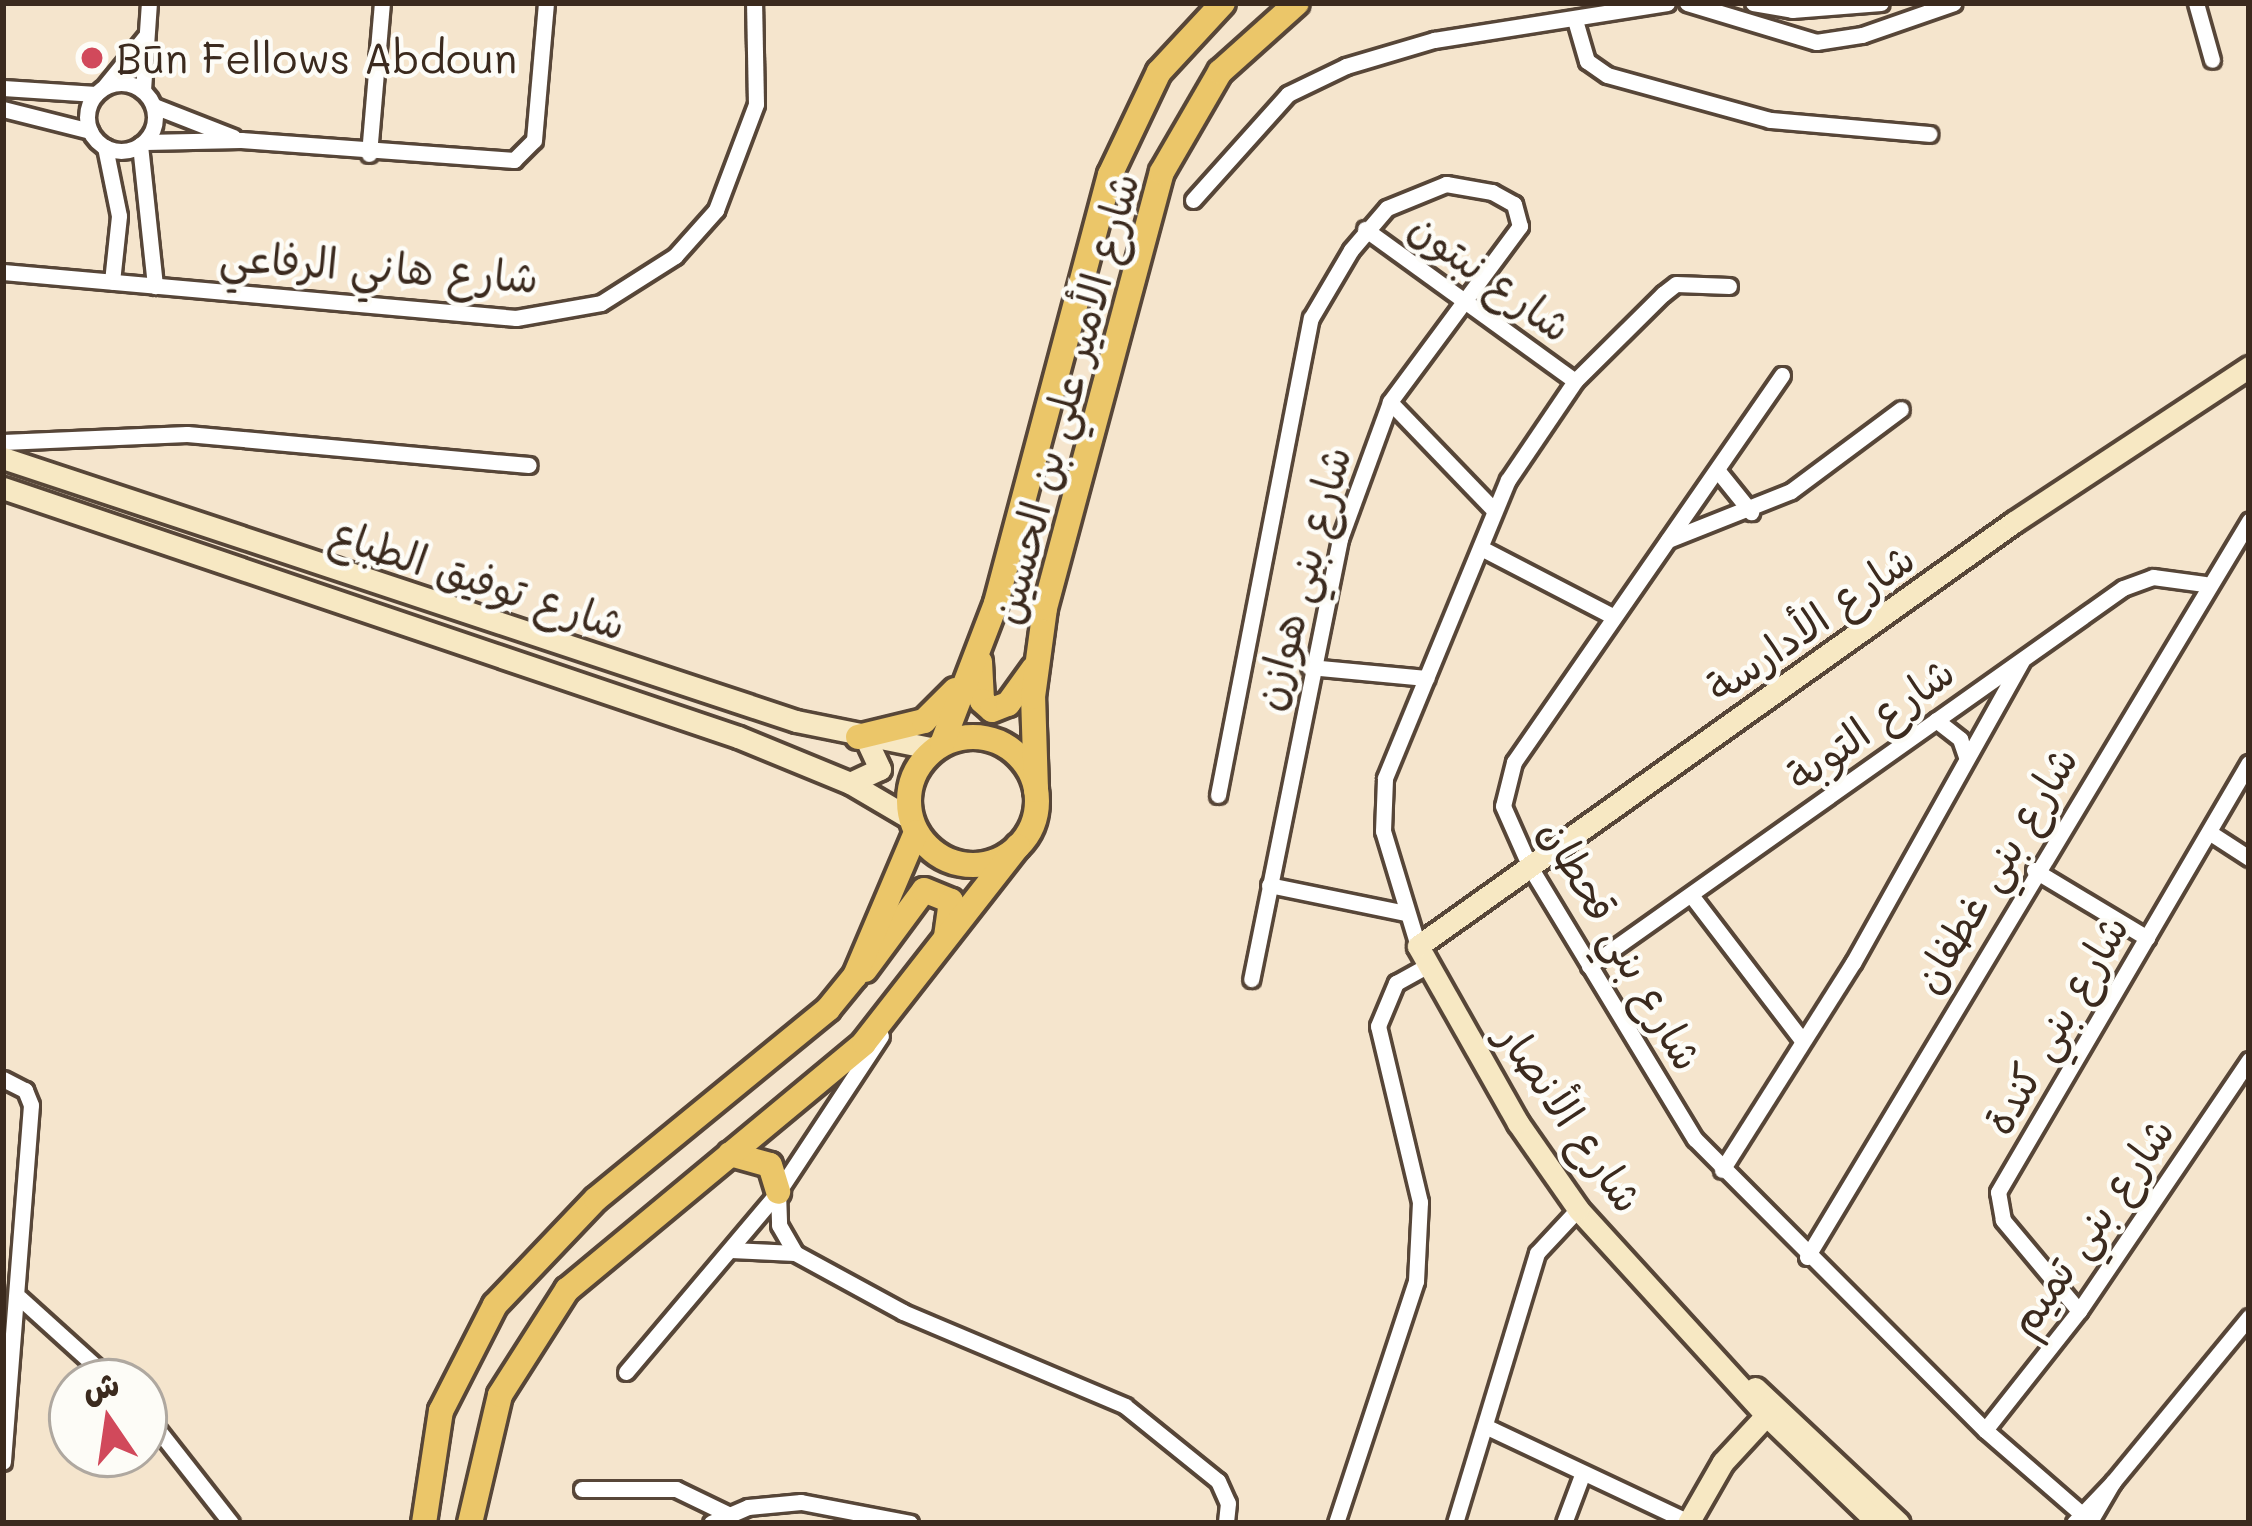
<!DOCTYPE html>
<meta charset="utf-8">
<style>
body{margin:0}
#map{position:relative;width:2252px;height:1526px;overflow:hidden;background:#f5e5cd;font-family:Mali,"Playpen Sans Arabic",sans-serif}
div>[style]{position:absolute}
.roads{filter:drop-shadow(3px 0 #574638) drop-shadow(-3px 0 #574638) drop-shadow(0 3px #574638) drop-shadow(0 -3px #574638)}
.street>*{height:15px;margin:-7.5px;padding:0 7.5px;transform-origin:7.5px;border-radius:7.5px;background:#fff}
.street>.ring{margin:-7.5px;padding:0;box-sizing:content-box;background:none;border:15px solid #fff;border-radius:50%}
.secondary>*{height:21px;margin:-10.5px;padding:0 10.5px;transform-origin:10.5px;border-radius:10.5px;background:#f7e8c3}
.primary>*{height:24px;margin:-12px;padding:0 12px;transform-origin:12px;border-radius:12px;background:#ebc669}
.primary>.ring{margin:-12px;padding:0;box-sizing:content-box;background:none;border:24px solid #ebc669;border-radius:50%}
.dots>*{width:33px;height:33px;translate:-50% -50%;box-sizing:border-box;border:6px solid #fdfcf7;border-radius:50%}
span{translate:-50% -50%;white-space:nowrap;text-align:center;line-height:1.15;-webkit-text-stroke:9px #fdfcf7;paint-order:stroke}
.poi-label{font-size:42px;color:#3b2a1e}
.left{translate:0 -50%;text-align:left}
.street-label{font-size:42px;color:#3b2a1e}
.frame{position:absolute;inset:0;border:6px solid #3b2a1e;pointer-events:none}
.north{position:absolute;left:48px;top:1358px;width:120px;height:120px;box-sizing:border-box;background:#fdfcf7;border:3px solid #afa8a0;border-radius:50%;rotate:347deg;font-size:33px;font-weight:700;line-height:48px;text-align:center;color:#3b2a1e}
.north::after{content:'';display:block;margin:auto;width:42px;height:54px;background:#d1495b;clip-path:polygon(50% 0,100% 100%,50% 72%,0 100%)}
</style>
<div id="map">
<div class="roads">
<div class="street">
<i style="left:1687px;top:3px;width:135px;rotate:16.8deg"></i>
<i style="left:1816px;top:42px;width:47px;rotate:-8.7deg"></i>
<i style="left:1862px;top:35px;width:97px;rotate:-19.2deg"></i>
<i style="left:1753px;top:3px;width:40px;rotate:10deg"></i>
<i style="left:1792px;top:10px;width:89px;rotate:-4.5deg"></i>
<i style="left:2196px;top:3px;width:59px;rotate:74.3deg"></i>
<i style="left:1575px;top:20px;width:43px;rotate:73.7deg"></i>
<i style="left:1587px;top:61px;width:24px;rotate:35deg"></i>
<i style="left:1607px;top:75px;width:169px;rotate:15.4deg"></i>
<i style="left:1770px;top:120px;width:160px;rotate:5deg"></i>
<i class="ring" style="left:87px;top:83px;width:53px;height:53px"></i>
<i style="left:105px;top:86px;width:63px;rotate:-50.8deg"></i>
<i style="left:3px;top:88px;width:93px;rotate:3.7deg"></i>
<i style="left:143px;top:90px;width:87px;rotate:-86.1deg"></i>
<i style="left:154px;top:106px;width:85px;rotate:21.4deg"></i>
<i style="left:3px;top:109px;width:90px;rotate:14.2deg"></i>
<i style="left:145px;top:142px;width:96px;rotate:-1.2deg"></i>
<i style="left:241px;top:140px;width:274px;rotate:4.2deg"></i>
<i style="left:514px;top:160px;width:28px;rotate:-45deg"></i>
<i style="left:534px;top:140px;width:138px;rotate:-85deg"></i>
<i style="left:140px;top:145px;width:142px;rotate:83.9deg"></i>
<i style="left:105px;top:147px;width:70px;rotate:78.5deg"></i>
<i style="left:119px;top:216px;width:66px;rotate:96.1deg"></i>
<i style="left:369px;top:154px;width:152px;rotate:-85.1deg"></i>
<i style="left:1193px;top:200px;width:142px;rotate:-48.1deg"></i>
<i style="left:1288px;top:94px;width:64px;rotate:-25.8deg"></i>
<i style="left:1346px;top:66px;width:92px;rotate:-16.5deg"></i>
<i style="left:1434px;top:40px;width:236px;rotate:-9deg"></i>
<i style="left:1365px;top:229px;width:259px;rotate:35.9deg"></i>
<i style="left:3px;top:272px;width:515px;rotate:5.12deg"></i>
<i style="left:516px;top:318px;width:86px;rotate:-10deg"></i>
<i style="left:601px;top:303px;width:88px;rotate:-32.4deg"></i>
<i style="left:675px;top:256px;width:62px;rotate:-48.3deg"></i>
<i style="left:716px;top:210px;width:113px;rotate:-69.3deg"></i>
<i style="left:756px;top:104px;width:101px;rotate:-91.1deg"></i>
<i style="left:1782px;top:375px;width:471px;rotate:124.7deg"></i>
<i style="left:1514px;top:762px;width:45px;rotate:104deg"></i>
<i style="left:1503px;top:806px;width:67px;rotate:66.1deg"></i>
<i style="left:1530px;top:867px;width:318px;rotate:58.8deg"></i>
<i style="left:1695px;top:1139px;width:411px;rotate:45.1deg"></i>
<i style="left:1985px;top:1430px;width:142px;rotate:41deg"></i>
<i style="left:1390px;top:402px;width:150px;rotate:46.1deg"></i>
<i style="left:3px;top:442px;width:184px;rotate:-2.5deg"></i>
<i style="left:187px;top:434px;width:343px;rotate:5.2deg"></i>
<i style="left:1718px;top:471px;width:53px;rotate:51.2deg"></i>
<i style="left:1668px;top:540px;width:132px;rotate:-21.7deg"></i>
<i style="left:1791px;top:491px;width:137px;rotate:-36.7deg"></i>
<i style="left:1483px;top:549px;width:145px;rotate:27.4deg"></i>
<i style="left:1309px;top:667px;width:118px;rotate:5.4deg"></i>
<i style="left:1936px;top:720px;width:31px;rotate:38deg"></i>
<i style="left:1960px;top:739px;width:18px;rotate:71deg"></i>
<i style="left:1218px;top:795px;width:486px;rotate:-79deg"></i>
<i style="left:1311px;top:318px;width:79px;rotate:-59.5deg"></i>
<i style="left:1351px;top:250px;width:55px;rotate:-49.4deg"></i>
<i style="left:1387px;top:208px;width:64px;rotate:-22.1deg"></i>
<i style="left:1446px;top:184px;width:47px;rotate:9.9deg"></i>
<i style="left:1492px;top:192px;width:25px;rotate:29deg"></i>
<i style="left:1514px;top:204px;width:23px;rotate:75deg"></i>
<i style="left:1520px;top:226px;width:219px;rotate:126.5deg"></i>
<i style="left:1390px;top:402px;width:146px;rotate:110.1deg"></i>
<i style="left:1340px;top:539px;width:449px;rotate:101.4deg"></i>
<i style="left:2209px;top:832px;width:48px;rotate:33deg"></i>
<i style="left:2034px;top:870px;width:132px;rotate:31deg"></i>
<i style="left:1269px;top:885px;width:140px;rotate:11.6deg"></i>
<i style="left:1691px;top:895px;width:183px;rotate:52.6deg"></i>
<i style="left:1418px;top:946px;width:120px;rotate:-106.9deg"></i>
<i style="left:1383px;top:831px;width:53px;rotate:-87.8deg"></i>
<i style="left:1385px;top:778px;width:322px;rotate:-67.6deg"></i>
<i style="left:1508px;top:480px;width:120px;rotate:-55.9deg"></i>
<i style="left:1575px;top:381px;width:124px;rotate:-44.7deg"></i>
<i style="left:1663px;top:294px;width:16px;rotate:-38deg"></i>
<i style="left:1676px;top:284px;width:53px;rotate:2.2deg"></i>
<i style="left:1589px;top:966px;width:654px;rotate:-35.29deg"></i>
<i style="left:2123px;top:588px;width:32px;rotate:-20deg"></i>
<i style="left:2153px;top:577px;width:52px;rotate:7.7deg"></i>
<i style="left:3px;top:1079px;width:25px;rotate:27deg"></i>
<i style="left:25px;top:1090px;width:16px;rotate:68deg"></i>
<i style="left:31px;top:1105px;width:358px;rotate:94.5deg"></i>
<i style="left:1722px;top:1170px;width:245px;rotate:-57.7deg"></i>
<i style="left:1853px;top:963px;width:346px;rotate:-60.8deg"></i>
<i style="left:778px;top:1192px;width:33px;rotate:88deg"></i>
<i style="left:779px;top:1225px;width:32px;rotate:60deg"></i>
<i style="left:795px;top:1253px;width:123px;rotate:28.6deg"></i>
<i style="left:903px;top:1312px;width:241px;rotate:22.9deg"></i>
<i style="left:1125px;top:1406px;width:119px;rotate:38.9deg"></i>
<i style="left:1218px;top:1481px;width:24px;rotate:66deg"></i>
<i style="left:1228px;top:1503px;width:20px;rotate:96deg"></i>
<i style="left:731px;top:1250px;width:64px;rotate:2.7deg"></i>
<i style="left:1807px;top:1257px;width:859px;rotate:-59.01deg"></i>
<i style="left:20px;top:1298px;width:125px;rotate:42.1deg"></i>
<i style="left:2079px;top:1311px;width:119px;rotate:-129.9deg"></i>
<i style="left:2003px;top:1220px;width:28px;rotate:-100deg"></i>
<i style="left:1998px;top:1192px;width:497px;rotate:-59.7deg"></i>
<i style="left:626px;top:1372px;width:236px;rotate:-49.8deg"></i>
<i style="left:778px;top:1192px;width:187px;rotate:-56.6deg"></i>
<i style="left:144px;top:1412px;width:141px;rotate:51.9deg"></i>
<i style="left:1487px;top:1427px;width:223px;rotate:25.2deg"></i>
<i style="left:1985px;top:1430px;width:152px;rotate:-51.7deg"></i>
<i style="left:2079px;top:1311px;width:303px;rotate:-55.9deg"></i>
<i style="left:582px;top:1489px;width:94px"></i>
<i style="left:676px;top:1489px;width:58px;rotate:25.7deg"></i>
<i style="left:711px;top:1523px;width:40px;rotate:-23.4deg"></i>
<i style="left:748px;top:1507px;width:53px;rotate:-5.4deg"></i>
<i style="left:801px;top:1502px;width:111px;rotate:10.9deg"></i>
<i style="left:1336px;top:1523px;width:255px;rotate:-71.7deg"></i>
<i style="left:1416px;top:1281px;width:79px;rotate:-87.1deg"></i>
<i style="left:1420px;top:1202px;width:181px;rotate:-103.4deg"></i>
<i style="left:1378px;top:1026px;width:47px;rotate:-67.3deg"></i>
<i style="left:1396px;top:983px;width:35px;rotate:-29deg"></i>
<i style="left:1455px;top:1523px;width:282px;rotate:-73.1deg"></i>
<i style="left:1537px;top:1253px;width:60px;rotate:-47deg"></i>
<i style="left:1564px;top:1523px;width:51px;rotate:-69.4deg"></i>
<i style="left:2074px;top:1523px;width:57px;rotate:-46.4deg"></i>
<i style="left:2089px;top:1523px;width:48px;rotate:-59.7deg"></i>
<i style="left:2113px;top:1482px;width:214px;rotate:-50.5deg"></i>
</div>
<div class="secondary">
<i style="left:3px;top:458px;width:835px;rotate:18.35deg"></i>
<i style="left:796px;top:721px;width:142px;rotate:11.4deg"></i>
<i style="left:3px;top:488px;width:776px;rotate:18.72deg"></i>
<i style="left:738px;top:737px;width:121px;rotate:22.3deg"></i>
<i style="left:850px;top:783px;width:71px;rotate:30.5deg"></i>
<i style="left:850px;top:783px;width:33px;rotate:-25deg"></i>
<i style="left:880px;top:769px;width:33px;rotate:-115deg"></i>
<i style="left:1755px;top:1388px;width:197px;rotate:43.2deg"></i>
<i style="left:1688px;top:1523px;width:70px;rotate:-60.2deg"></i>
<i style="left:1723px;top:1462px;width:74px;rotate:-47.2deg"></i>
<i style="left:1878px;top:1523px;width:156px;rotate:-136deg"></i>
<i style="left:1766px;top:1415px;width:279px;rotate:-132.4deg"></i>
<i style="left:1578px;top:1209px;width:105px;rotate:-124.9deg"></i>
<i style="left:1518px;top:1123px;width:203px;rotate:-119.5deg"></i>
<i style="left:1418px;top:946px;width:731px;rotate:-35.43deg"></i>
<i style="left:2014px;top:522px;width:282px;rotate:-33.4deg"></i>
</div>
<div class="primary">
<i style="left:980px;top:662px;width:39px;rotate:87deg"></i>
<i style="left:982px;top:701px;width:13px;rotate:42deg"></i>
<i style="left:992px;top:710px;width:17px;rotate:-21deg"></i>
<i style="left:1008px;top:704px;width:44px;rotate:-54.2deg"></i>
<i class="ring" style="left:909px;top:737px;width:104px;height:104px"></i>
<i style="left:858px;top:737px;width:68px;rotate:-13.6deg"></i>
<i style="left:924px;top:721px;width:44px;rotate:-45deg"></i>
<i style="left:942px;top:744px;width:151px;rotate:-69deg"></i>
<i style="left:996px;top:603px;width:443px;rotate:-75.1deg"></i>
<i style="left:1110px;top:175px;width:114px;rotate:-64.6deg"></i>
<i style="left:1159px;top:72px;width:94px;rotate:-47.2deg"></i>
<i style="left:1036px;top:790px;width:93px;rotate:-91.8deg"></i>
<i style="left:1033px;top:697px;width:90px;rotate:-82.3deg"></i>
<i style="left:1045px;top:608px;width:451px;rotate:-75deg"></i>
<i style="left:1162px;top:172px;width:116px;rotate:-59.9deg"></i>
<i style="left:1220px;top:72px;width:103px;rotate:-41.9deg"></i>
<i style="left:865px;top:970px;width:99px;rotate:-53.6deg"></i>
<i style="left:924px;top:890px;width:29px;rotate:22deg"></i>
<i style="left:951px;top:901px;width:36px;rotate:98deg"></i>
<i style="left:730px;top:1154px;width:41px;rotate:15.4deg"></i>
<i style="left:770px;top:1165px;width:28px;rotate:73deg"></i>
<i style="left:424px;top:1523px;width:113px;rotate:-81.4deg"></i>
<i style="left:441px;top:1411px;width:119px;rotate:-63deg"></i>
<i style="left:495px;top:1305px;width:146px;rotate:-46.4deg"></i>
<i style="left:596px;top:1199px;width:300px;rotate:-39.3deg"></i>
<i style="left:828px;top:1009px;width:43px;rotate:-50.7deg"></i>
<i style="left:855px;top:976px;width:156px;rotate:-67deg"></i>
<i style="left:470px;top:1523px;width:131px;rotate:-76.8deg"></i>
<i style="left:500px;top:1395px;width:125px;rotate:-57.5deg"></i>
<i style="left:567px;top:1290px;width:386px;rotate:-39.7deg"></i>
<i style="left:864px;top:1043px;width:250px;rotate:-52deg"></i>
</div>
</div>
<div class="dots">
<i style="left:92px;top:58px;background:#d1495b"></i>
</div>
<div class="poi-label">
<span class="left" style="left:116px;top:58px">Būn Fellows Abdoun</span>
</div>
<div class="street-label">
<span style="left:379px;top:266px;rotate:4deg">شارع هاني الرفاعي</span>
<span style="left:1491px;top:276px;rotate:36deg">شارع نبتون</span>
<span style="left:1064px;top:398px;rotate:-75deg">شارع الأمير علي بن الحسين</span>
<span style="left:478px;top:578px;rotate:18deg">شارع توفيق الطباع</span>
<span style="left:1301px;top:578px;rotate:-75deg">شارع بني هوازن</span>
<span style="left:1810px;top:622px;rotate:-35deg">شارع الأدارسة</span>
<span style="left:1870px;top:723px;rotate:-36deg">شارع التوبة</span>
<span style="left:1994px;top:869px;rotate:-59deg">شارع بني غطفان</span>
<span style="left:1622px;top:944px;rotate:60deg">شارع بني قحطان</span>
<span style="left:2055px;top:1024px;rotate:-60deg">شارع بني كندة</span>
<span style="left:1571px;top:1117px;rotate:55deg">شارع الأنصار</span>
<span style="left:2090px;top:1226px;rotate:-55deg">شارع بني تميم</span>
</div>
<div class="frame"></div>
<div class="north">ش</div>
</div>
